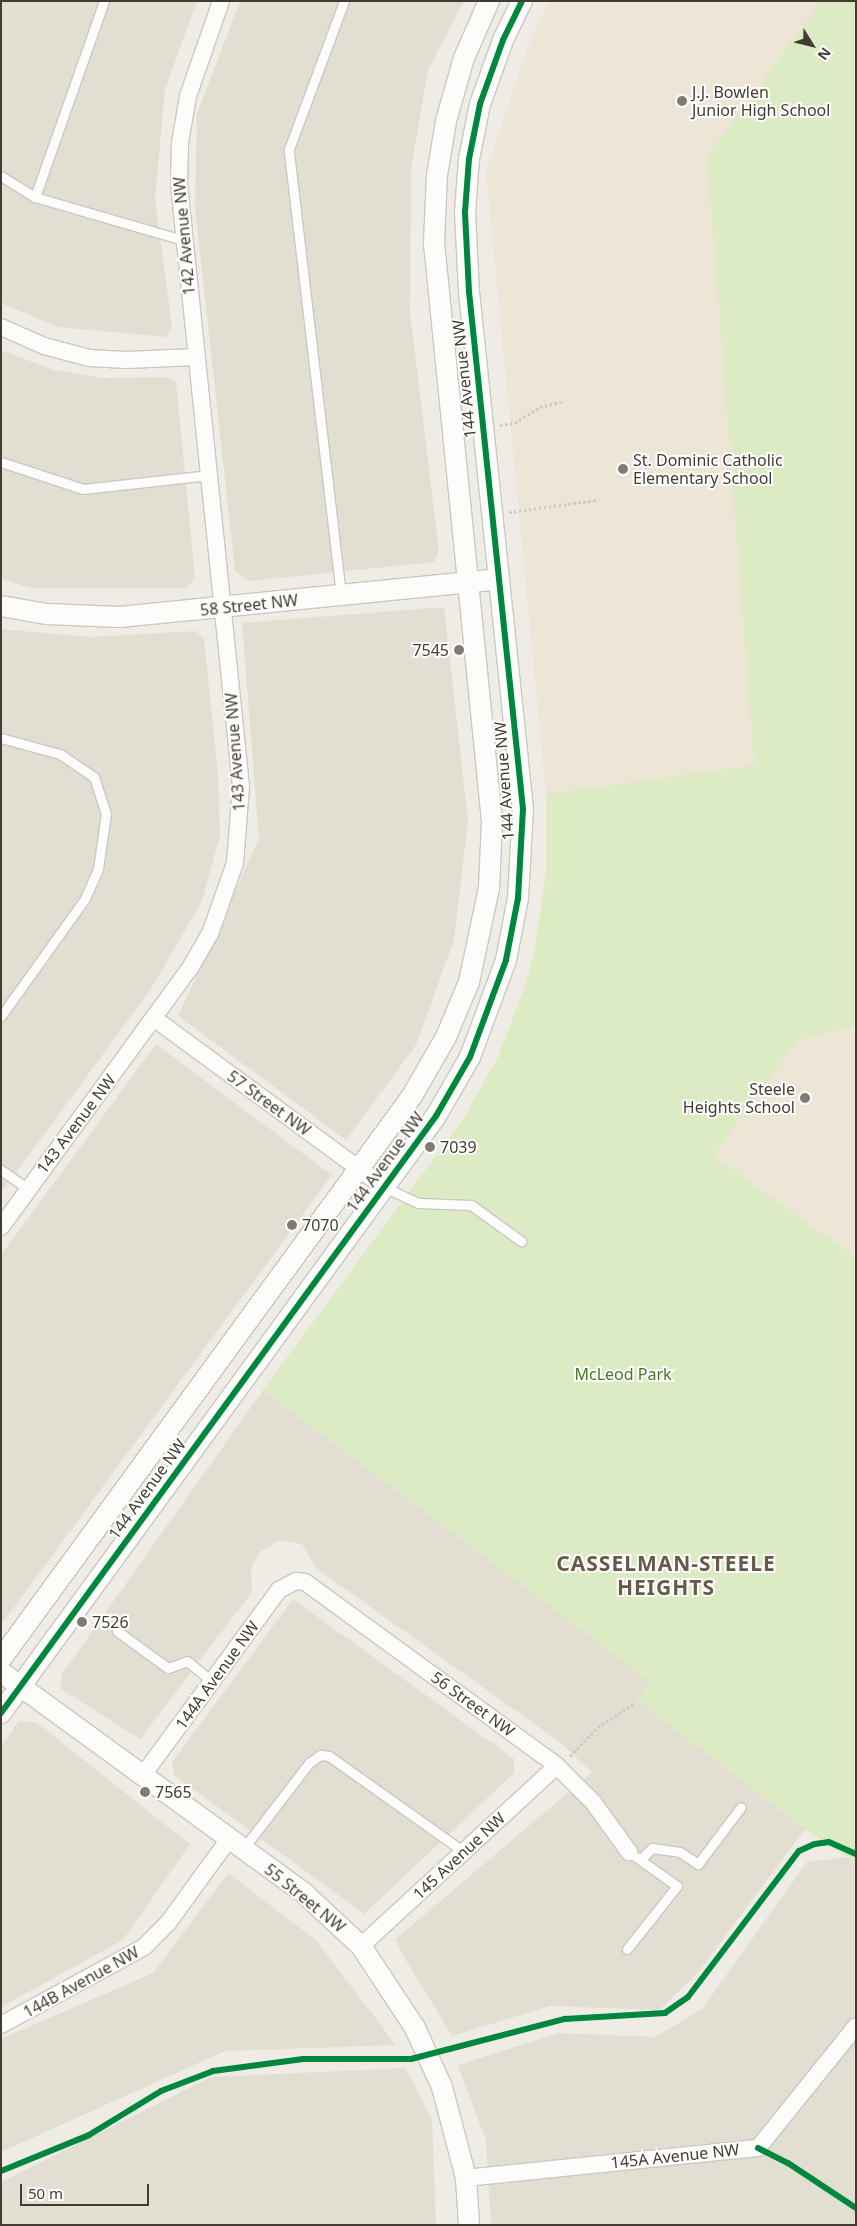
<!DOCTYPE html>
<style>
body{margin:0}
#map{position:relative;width:857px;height:2226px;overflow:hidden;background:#eeece5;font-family:"Noto Sans",sans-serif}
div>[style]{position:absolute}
.residential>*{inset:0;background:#e3ded2}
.education>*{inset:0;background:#ede6d6}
.green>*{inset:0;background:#dcebc3}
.path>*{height:3px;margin-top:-1.5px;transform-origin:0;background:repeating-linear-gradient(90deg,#cdcac5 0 2.5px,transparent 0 5px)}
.roads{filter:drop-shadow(1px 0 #cbc8c1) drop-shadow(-1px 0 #cbc8c1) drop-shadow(0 1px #cbc8c1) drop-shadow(0 -1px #cbc8c1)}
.service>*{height:9px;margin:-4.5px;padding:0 4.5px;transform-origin:4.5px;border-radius:4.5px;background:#fcfcfb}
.minor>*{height:16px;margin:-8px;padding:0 8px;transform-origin:8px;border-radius:8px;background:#fcfcfb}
.tertiary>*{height:20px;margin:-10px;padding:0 10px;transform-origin:10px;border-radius:10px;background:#fcfcfb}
.cycleway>*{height:6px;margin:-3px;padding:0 3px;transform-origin:3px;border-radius:3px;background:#00873e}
.dots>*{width:14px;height:14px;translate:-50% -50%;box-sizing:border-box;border:2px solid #fff;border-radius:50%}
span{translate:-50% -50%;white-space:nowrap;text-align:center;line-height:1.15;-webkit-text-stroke:4px #fff;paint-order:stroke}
.poi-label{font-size:16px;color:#443c32}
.left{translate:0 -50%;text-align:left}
.right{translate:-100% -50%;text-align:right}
.street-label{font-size:16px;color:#443c32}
.park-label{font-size:16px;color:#447822}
.district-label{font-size:21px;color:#675a48;font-weight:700;letter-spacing:1px}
.frame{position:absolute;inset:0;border:2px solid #443c32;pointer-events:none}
.north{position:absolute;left:787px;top:20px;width:50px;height:50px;-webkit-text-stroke:4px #fff;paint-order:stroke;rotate:126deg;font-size:14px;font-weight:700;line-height:20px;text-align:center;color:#443c32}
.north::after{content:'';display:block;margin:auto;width:18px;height:22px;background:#443c32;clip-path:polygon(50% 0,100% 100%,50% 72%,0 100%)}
.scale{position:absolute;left:20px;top:2184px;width:129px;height:22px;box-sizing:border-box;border:2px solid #443c32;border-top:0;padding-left:6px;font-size:15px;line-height:18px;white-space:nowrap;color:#443c32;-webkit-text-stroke:4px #fff;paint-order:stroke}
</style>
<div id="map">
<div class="residential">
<i style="clip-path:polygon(1px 1px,197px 1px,165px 89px,155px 199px,172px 327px,166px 337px,58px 327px,1px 303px)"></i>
<i style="clip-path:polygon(240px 1px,464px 1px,428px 70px,411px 168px,410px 312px,439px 552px,434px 562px,248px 581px,235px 571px,195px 207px,197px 114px)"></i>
<i style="clip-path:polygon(1px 350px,54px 370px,103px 378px,166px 377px,176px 382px,195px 577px,187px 588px,31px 588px,1px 579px)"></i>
<i style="clip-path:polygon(444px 607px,468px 821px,454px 940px,416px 1045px,346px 1140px,178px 1016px,259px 839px,242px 623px)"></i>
<i style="clip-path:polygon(1px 629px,89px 637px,196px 631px,204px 639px,218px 774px,220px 836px,202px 901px,151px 989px,1px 1193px)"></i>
<i style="clip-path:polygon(156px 1044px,332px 1175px,1px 1625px,1px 1255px)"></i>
<i style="clip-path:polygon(263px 1390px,650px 1681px,637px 1700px,805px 1829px,697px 1974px,659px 2010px,550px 2006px,452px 2036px,401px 1952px,396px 1939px,592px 1772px,558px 1741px,316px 1568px,302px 1544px,280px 1540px,260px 1552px,251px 1568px,252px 1592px,140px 1739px,61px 1689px,62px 1674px)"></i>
<i style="clip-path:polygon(293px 1599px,514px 1759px,514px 1773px,364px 1914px,174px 1775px,172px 1762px)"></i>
<i style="clip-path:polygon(19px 1721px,37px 1723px,190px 1844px,123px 1940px,1px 2007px,1px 1746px)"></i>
<i style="clip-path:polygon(848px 1857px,856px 1863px,856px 2225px,491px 2225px,486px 2141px,458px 2065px,559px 2033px,655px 2037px,702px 2009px,807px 1862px)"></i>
<i style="clip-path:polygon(228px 1873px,316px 1940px,396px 2045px,225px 2051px,1px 2152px,1px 2039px,153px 1973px)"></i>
<i style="clip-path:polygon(405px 2068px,432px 2119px,436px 2225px,1px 2225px,1px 2182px,211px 2077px)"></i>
</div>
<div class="education">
<i style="clip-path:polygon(550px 1px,821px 1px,707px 156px,754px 765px,546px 794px,486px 172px,528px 46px)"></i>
<i style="clip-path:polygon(856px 1026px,856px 1257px,713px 1156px,797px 1039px)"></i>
</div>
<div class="green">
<i style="clip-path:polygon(821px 1px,856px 1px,856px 1026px,797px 1040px,713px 1156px,856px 1257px,856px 1863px,805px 1829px,637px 1700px,649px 1681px,263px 1390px,463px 1119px,497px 1059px,524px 989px,535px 949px,546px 873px,546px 794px,754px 765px,707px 156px)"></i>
</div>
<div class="path">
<i style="left:500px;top:425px;width:15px;rotate:-8deg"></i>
<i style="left:515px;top:423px;width:30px;rotate:-33deg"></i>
<i style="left:540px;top:407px;width:22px;rotate:-13deg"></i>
<i style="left:509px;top:512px;width:90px;rotate:-7.7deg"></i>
<i style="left:570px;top:1756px;width:40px;rotate:-46deg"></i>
<i style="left:598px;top:1727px;width:42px;rotate:-33.3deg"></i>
</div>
<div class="roads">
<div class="service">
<i style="left:104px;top:1px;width:208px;rotate:109.4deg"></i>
<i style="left:35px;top:197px;width:154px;rotate:16.2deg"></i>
<i style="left:1px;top:176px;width:40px;rotate:32deg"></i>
<i style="left:1px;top:462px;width:86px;rotate:18.2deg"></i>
<i style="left:83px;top:489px;width:127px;rotate:-6.3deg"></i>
<i style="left:341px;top:595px;width:449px;rotate:-96.7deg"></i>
<i style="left:289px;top:149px;width:158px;rotate:-69.6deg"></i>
<i style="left:1px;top:738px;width:61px;rotate:15.2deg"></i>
<i style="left:60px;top:754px;width:41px;rotate:34.1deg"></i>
<i style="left:94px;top:777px;width:38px;rotate:72deg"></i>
<i style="left:106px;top:813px;width:57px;rotate:98.1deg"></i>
<i style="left:98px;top:869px;width:34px;rotate:114deg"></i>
<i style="left:84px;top:900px;width:143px;rotate:125.6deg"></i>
<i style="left:1px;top:1170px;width:33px;rotate:35deg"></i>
<i style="left:384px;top:1187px;width:38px;rotate:25deg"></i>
<i style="left:419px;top:1203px;width:52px;rotate:2.2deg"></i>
<i style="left:471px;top:1205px;width:62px;rotate:35.8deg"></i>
<i style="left:117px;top:1631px;width:63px;rotate:36deg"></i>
<i style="left:168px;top:1668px;width:20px;rotate:-20deg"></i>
<i style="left:187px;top:1661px;width:32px;rotate:39deg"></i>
<i style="left:243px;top:1849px;width:108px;rotate:-52.5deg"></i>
<i style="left:309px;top:1763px;width:14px;rotate:-36deg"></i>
<i style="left:320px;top:1755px;width:9px;rotate:6deg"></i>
<i style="left:329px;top:1756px;width:166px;rotate:35.4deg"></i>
<i style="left:641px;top:1859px;width:16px;rotate:-45deg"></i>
<i style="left:652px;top:1848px;width:28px;rotate:8deg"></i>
<i style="left:680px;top:1852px;width:22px;rotate:34deg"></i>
<i style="left:698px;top:1864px;width:71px;rotate:-53deg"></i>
<i style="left:627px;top:1949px;width:80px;rotate:-51.6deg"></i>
<i style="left:677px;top:1886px;width:59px;rotate:-144.7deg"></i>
</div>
<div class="minor">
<i style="left:1px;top:327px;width:47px;rotate:23.8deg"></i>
<i style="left:44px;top:346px;width:47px;rotate:14.9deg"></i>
<i style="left:89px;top:358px;width:38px;rotate:3deg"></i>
<i style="left:127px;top:360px;width:68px;rotate:-2.5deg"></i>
<i style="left:155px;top:1019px;width:284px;rotate:36.3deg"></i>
<i style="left:1px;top:1227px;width:321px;rotate:-53.9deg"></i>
<i style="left:190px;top:968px;width:39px;rotate:-60deg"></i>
<i style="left:210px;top:934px;width:75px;rotate:-70.6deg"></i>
<i style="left:235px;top:863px;width:77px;rotate:-85.5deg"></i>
<i style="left:241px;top:786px;width:605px;rotate:-95.88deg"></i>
<i style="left:179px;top:184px;width:41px;rotate:-88.6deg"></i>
<i style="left:180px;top:143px;width:48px;rotate:-80.3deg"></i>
<i style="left:188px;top:96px;width:101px;rotate:-70.8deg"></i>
<i style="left:143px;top:1775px;width:230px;rotate:-53.7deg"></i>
<i style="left:279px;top:1590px;width:19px;rotate:-28deg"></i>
<i style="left:296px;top:1581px;width:9px;rotate:6deg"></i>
<i style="left:305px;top:1582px;width:312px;rotate:36.1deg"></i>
<i style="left:557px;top:1766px;width:51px;rotate:45deg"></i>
<i style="left:593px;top:1802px;width:62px;rotate:54.2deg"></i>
<i style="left:361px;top:1946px;width:266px;rotate:-42.6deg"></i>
<i style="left:1px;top:2025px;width:163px;rotate:-28.6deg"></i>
<i style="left:144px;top:1947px;width:34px;rotate:-45deg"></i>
<i style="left:168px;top:1923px;width:104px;rotate:-54deg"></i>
<i style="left:466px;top:2178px;width:294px;rotate:-5.9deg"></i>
<i style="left:758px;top:2148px;width:156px;rotate:-51.2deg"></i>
</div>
<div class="tertiary">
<i style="left:1px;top:606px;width:47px;rotate:9.9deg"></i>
<i style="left:47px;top:614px;width:73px;rotate:2.4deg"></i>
<i style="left:120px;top:617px;width:380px;rotate:-5.7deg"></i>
<i style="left:1px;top:1659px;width:697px;rotate:-53.87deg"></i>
<i style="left:412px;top:1096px;width:68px;rotate:-60deg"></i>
<i style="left:446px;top:1037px;width:60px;rotate:-67.3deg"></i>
<i style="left:469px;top:982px;width:96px;rotate:-78deg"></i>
<i style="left:489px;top:888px;width:67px;rotate:-87.4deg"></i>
<i style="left:492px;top:821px;width:581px;rotate:-95.73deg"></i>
<i style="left:434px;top:243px;width:68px;rotate:-87.5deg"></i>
<i style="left:437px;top:175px;width:55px;rotate:-80.5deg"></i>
<i style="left:446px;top:121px;width:66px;rotate:-74.1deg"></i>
<i style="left:464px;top:58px;width:62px;rotate:-66.3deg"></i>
<i style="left:1px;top:1672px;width:376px;rotate:36.1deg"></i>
<i style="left:305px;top:1894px;width:76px;rotate:42.9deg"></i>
<i style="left:361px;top:1946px;width:98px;rotate:56.6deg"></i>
<i style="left:415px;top:2028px;width:65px;rotate:65.4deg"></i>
<i style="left:442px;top:2087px;width:94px;rotate:75.2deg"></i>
<i style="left:466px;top:2178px;width:47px;rotate:86.3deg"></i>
<i style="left:1px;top:1713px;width:739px;rotate:-53.92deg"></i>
<i style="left:436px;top:1116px;width:68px;rotate:-60deg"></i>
<i style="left:470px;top:1057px;width:103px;rotate:-69.6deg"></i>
<i style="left:506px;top:960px;width:63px;rotate:-79deg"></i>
<i style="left:518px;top:898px;width:89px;rotate:-86.8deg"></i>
<i style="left:523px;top:809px;width:520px;rotate:-95.96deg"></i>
<i style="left:469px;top:292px;width:80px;rotate:-92.9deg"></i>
<i style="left:465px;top:212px;width:53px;rotate:-85.7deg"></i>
<i style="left:469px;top:159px;width:56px;rotate:-78.7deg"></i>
<i style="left:480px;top:104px;width:68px;rotate:-70.2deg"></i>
<i style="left:503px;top:40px;width:43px;rotate:-64deg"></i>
</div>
</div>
<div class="cycleway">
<i style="left:1px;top:1713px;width:739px;rotate:-53.92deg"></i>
<i style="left:436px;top:1116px;width:68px;rotate:-60deg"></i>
<i style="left:470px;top:1057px;width:103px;rotate:-69.6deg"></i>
<i style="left:506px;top:960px;width:63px;rotate:-79deg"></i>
<i style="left:518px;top:898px;width:89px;rotate:-86.8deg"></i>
<i style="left:523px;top:809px;width:520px;rotate:-95.96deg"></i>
<i style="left:469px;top:292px;width:80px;rotate:-92.9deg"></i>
<i style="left:465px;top:212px;width:53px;rotate:-85.7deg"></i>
<i style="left:469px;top:159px;width:56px;rotate:-78.7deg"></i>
<i style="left:480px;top:104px;width:68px;rotate:-70.2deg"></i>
<i style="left:503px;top:40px;width:43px;rotate:-64deg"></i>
<i style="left:758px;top:2148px;width:34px;rotate:27deg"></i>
<i style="left:788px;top:2163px;width:82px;rotate:33.5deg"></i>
<i style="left:1px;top:2171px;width:95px;rotate:-22.2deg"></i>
<i style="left:89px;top:2135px;width:84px;rotate:-31.4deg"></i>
<i style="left:161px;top:2091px;width:56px;rotate:-21deg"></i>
<i style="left:213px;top:2071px;width:91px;rotate:-7.6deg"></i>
<i style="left:303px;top:2059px;width:108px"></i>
<i style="left:411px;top:2059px;width:159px;rotate:-14.6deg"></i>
<i style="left:565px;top:2019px;width:100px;rotate:-3.4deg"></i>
<i style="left:665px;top:2013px;width:28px;rotate:-35deg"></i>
<i style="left:688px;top:1997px;width:183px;rotate:-52.8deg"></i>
<i style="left:799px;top:1851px;width:17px;rotate:-24deg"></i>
<i style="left:815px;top:1844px;width:14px;rotate:-8deg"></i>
<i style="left:829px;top:1842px;width:30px;rotate:24deg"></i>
</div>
<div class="dots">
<i style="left:682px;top:101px;background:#807a71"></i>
<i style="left:623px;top:469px;background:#807a71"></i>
<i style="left:459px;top:650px;background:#807a71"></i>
<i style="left:805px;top:1098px;background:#807a71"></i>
<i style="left:430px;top:1147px;background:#807a71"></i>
<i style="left:292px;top:1225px;background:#807a71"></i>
<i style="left:82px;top:1622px;background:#807a71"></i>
<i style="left:145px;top:1792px;background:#807a71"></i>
</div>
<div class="poi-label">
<span class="left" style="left:692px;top:101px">J.J. Bowlen<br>Junior High School</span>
<span class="left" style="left:633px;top:469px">St. Dominic Catholic<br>Elementary School</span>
<span class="right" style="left:449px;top:650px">7545</span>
<span class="right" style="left:795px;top:1098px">Steele<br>Heights School</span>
<span class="left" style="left:440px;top:1147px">7039</span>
<span class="left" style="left:302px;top:1225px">7070</span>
<span class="left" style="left:92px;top:1622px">7526</span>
<span class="left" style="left:155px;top:1792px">7565</span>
</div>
<div class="street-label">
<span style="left:184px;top:236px;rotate:-95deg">142 Avenue NW</span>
<span style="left:464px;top:379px;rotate:-96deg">144 Avenue NW</span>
<span style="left:249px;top:605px;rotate:-6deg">58 Street NW</span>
<span style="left:235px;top:752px;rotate:-94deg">143 Avenue NW</span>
<span style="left:504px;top:781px;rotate:-94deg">144 Avenue NW</span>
<span style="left:269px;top:1103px;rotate:36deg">57 Street NW</span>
<span style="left:76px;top:1124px;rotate:-53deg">143 Avenue NW</span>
<span style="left:385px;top:1162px;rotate:-54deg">144 Avenue NW</span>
<span style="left:147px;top:1489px;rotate:-54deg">144 Avenue NW</span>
<span style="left:217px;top:1675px;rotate:-54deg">144A Avenue NW</span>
<span style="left:473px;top:1704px;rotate:36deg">56 Street NW</span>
<span style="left:459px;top:1856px;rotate:-43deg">145 Avenue NW</span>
<span style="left:305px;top:1898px;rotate:39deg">55 Street NW</span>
<span style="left:81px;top:1982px;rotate:-29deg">144B Avenue NW</span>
<span style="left:675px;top:2156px;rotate:-6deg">145A Avenue NW</span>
</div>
<div class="park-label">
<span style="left:623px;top:1374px">McLeod Park</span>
</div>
<div class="district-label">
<span style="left:666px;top:1575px">CASSELMAN-STEELE<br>HEIGHTS</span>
</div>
<div class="frame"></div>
<div class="north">N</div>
<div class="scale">50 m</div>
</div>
